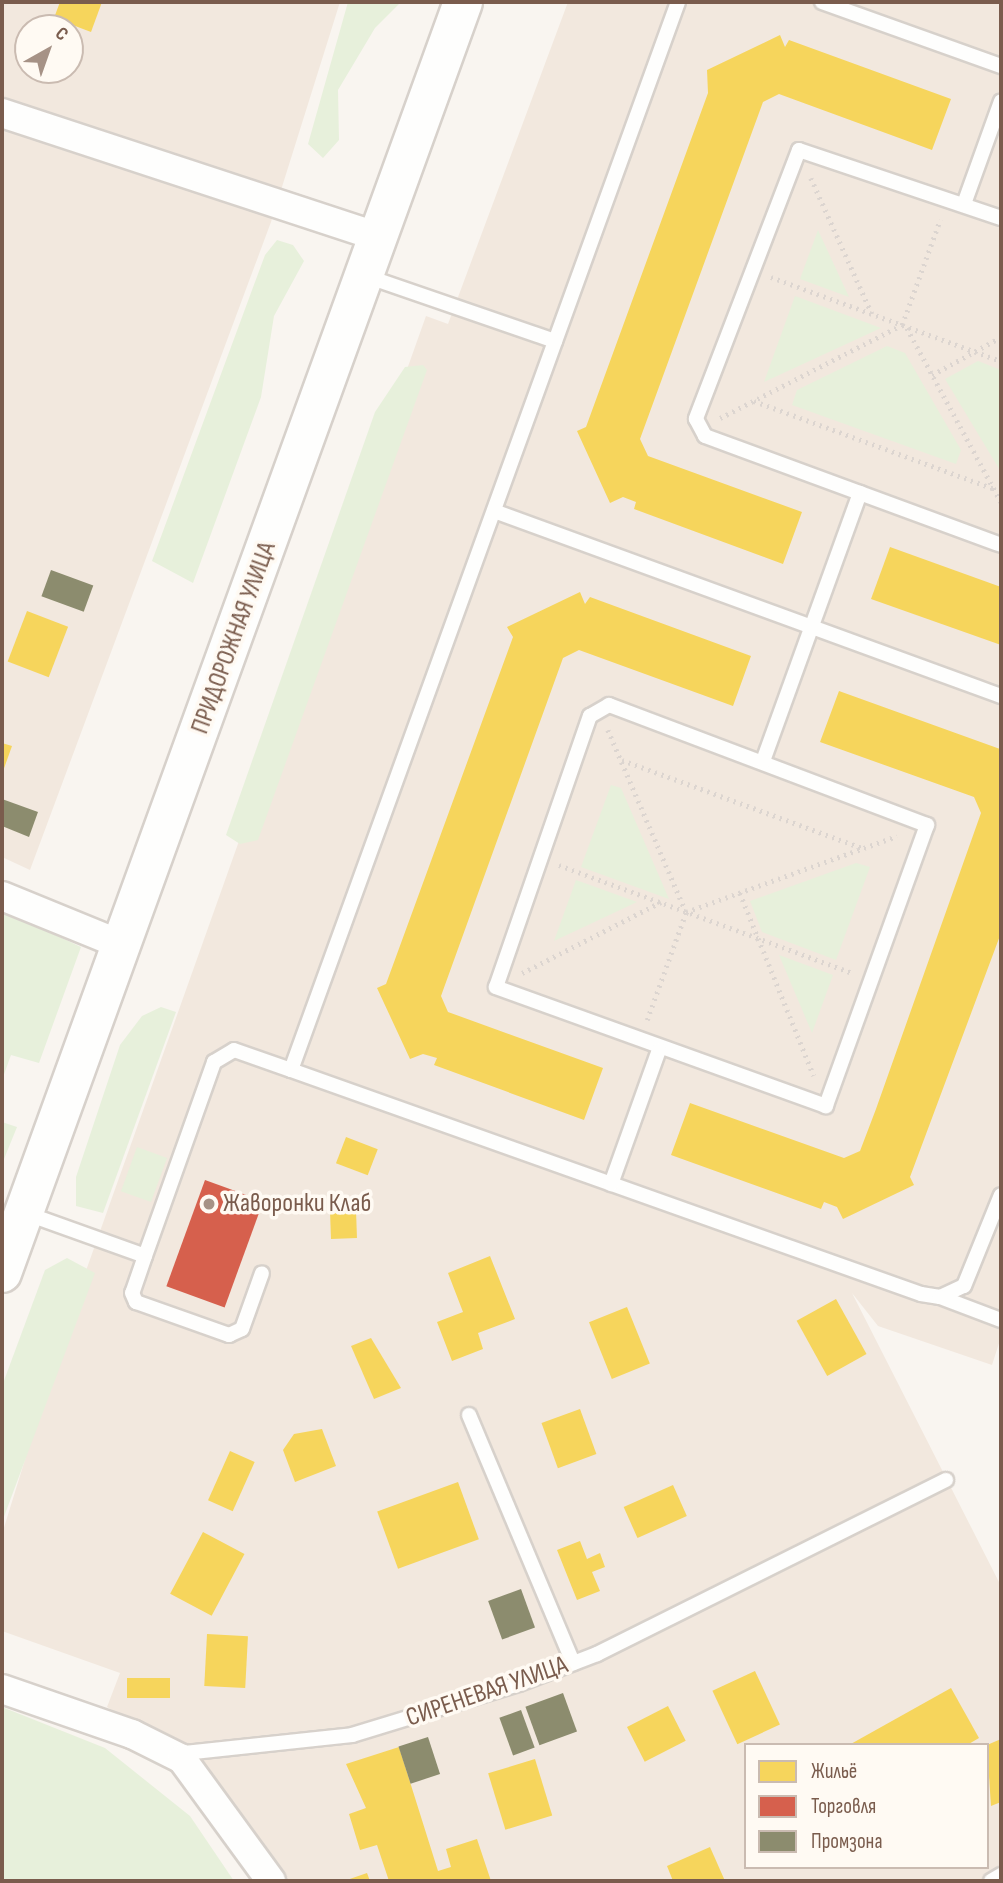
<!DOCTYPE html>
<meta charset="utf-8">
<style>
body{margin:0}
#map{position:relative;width:1003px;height:1883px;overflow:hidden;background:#f9f5f0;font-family:"Sofia Sans Condensed",sans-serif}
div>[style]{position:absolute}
.residential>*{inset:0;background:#f2e8de}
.green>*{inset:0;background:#e7f0db;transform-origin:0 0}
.homes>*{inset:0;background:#f6d55c;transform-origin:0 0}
.shops>*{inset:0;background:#d6604d;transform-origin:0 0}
.industry>*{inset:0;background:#8c8c6e;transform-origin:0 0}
.path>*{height:4.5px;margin-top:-2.25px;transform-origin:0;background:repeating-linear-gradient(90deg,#dcd5d0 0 2px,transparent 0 7px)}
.roads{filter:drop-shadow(2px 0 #d7d1cb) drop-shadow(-2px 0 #d7d1cb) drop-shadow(0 2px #d7d1cb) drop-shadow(0 -2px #d7d1cb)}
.lane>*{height:14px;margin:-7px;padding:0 7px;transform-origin:7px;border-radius:7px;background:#fefefd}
.street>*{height:28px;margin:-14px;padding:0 14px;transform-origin:14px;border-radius:14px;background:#fefefd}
.secondary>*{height:38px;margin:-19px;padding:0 19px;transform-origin:19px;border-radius:19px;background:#fefefd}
.dots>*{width:19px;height:19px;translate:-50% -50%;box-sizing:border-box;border:4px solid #fffaf3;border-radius:50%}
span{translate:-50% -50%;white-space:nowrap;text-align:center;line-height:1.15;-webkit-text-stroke:7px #fffaf3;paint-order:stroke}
.street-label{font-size:26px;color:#7a5c4d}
.poi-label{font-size:26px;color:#7a5c4d}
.left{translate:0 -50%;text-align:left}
.frame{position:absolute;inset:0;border:4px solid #7a5c4d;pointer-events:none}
.legend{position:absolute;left:744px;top:1743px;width:245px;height:126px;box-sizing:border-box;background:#fffaf3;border:2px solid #cabbb1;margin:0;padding:9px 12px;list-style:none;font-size:21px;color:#7a5c4d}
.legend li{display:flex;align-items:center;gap:14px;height:35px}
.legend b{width:35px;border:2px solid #cabbb1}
.north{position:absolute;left:14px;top:14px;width:70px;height:70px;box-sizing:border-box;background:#fffaf3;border:2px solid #cabbb1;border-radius:50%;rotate:40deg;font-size:19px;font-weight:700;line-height:28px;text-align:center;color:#7a5c4d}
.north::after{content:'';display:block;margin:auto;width:24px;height:32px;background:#a69286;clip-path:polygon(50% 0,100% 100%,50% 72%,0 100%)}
</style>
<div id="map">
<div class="residential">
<i style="clip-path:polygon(evenodd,2px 2px,340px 2px,271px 222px,30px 870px,2px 857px,2px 2px,28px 28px,70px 28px,70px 70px,28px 70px,28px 28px)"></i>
<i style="clip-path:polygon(evenodd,568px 2px,1001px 2px,1001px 1337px,992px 1365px,878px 1326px,852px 1293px,1001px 1586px,1001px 1881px,261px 1881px,200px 1764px,107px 1707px,120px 1673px,2px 1631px,2px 1534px,67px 1324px,426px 316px,448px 324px,568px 2px,746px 1745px,987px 1745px,987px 1867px,746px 1867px,746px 1745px)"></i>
</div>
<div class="green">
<i style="clip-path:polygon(348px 2px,401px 2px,375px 28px,338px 90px,339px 140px,323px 158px,308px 144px)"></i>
<i style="clip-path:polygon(818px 230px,849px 297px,800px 279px)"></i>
<i style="clip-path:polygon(277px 240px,293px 245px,304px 261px,274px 316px,261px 397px,193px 583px,152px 561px,265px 255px)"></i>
<i style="clip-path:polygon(795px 296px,881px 328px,764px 382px)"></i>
<i style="clip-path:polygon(887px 346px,905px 353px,961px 450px,956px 464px,792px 405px,797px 390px)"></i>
<i style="clip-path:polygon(978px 361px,1001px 370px,1001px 472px,945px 379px)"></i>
<i style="clip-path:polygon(423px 365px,427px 370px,258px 840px,240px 844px,226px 835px,375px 412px,405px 367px)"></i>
<i style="clip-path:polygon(611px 785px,621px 788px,669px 899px,581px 867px)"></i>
<i style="clip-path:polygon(856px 863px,870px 867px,836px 960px,762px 932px,750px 901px)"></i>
<i style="clip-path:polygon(576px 880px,637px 902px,554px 941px)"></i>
<i style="clip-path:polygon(2px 910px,81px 947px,39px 1063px,11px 1055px,2px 1080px)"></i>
<i style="clip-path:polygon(779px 955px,833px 975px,812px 1033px)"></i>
<i style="clip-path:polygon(161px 1007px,176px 1012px,103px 1213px,76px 1206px,76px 1177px,120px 1045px,142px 1016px)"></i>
<i style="clip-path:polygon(2px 1122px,17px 1127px,2px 1164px)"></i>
<i style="left:137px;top:1147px;width:32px;height:47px;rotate:20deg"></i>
<i style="clip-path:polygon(67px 1258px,95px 1273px,2px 1522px,2px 1386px,45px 1270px)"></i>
<i style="clip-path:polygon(2px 1707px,105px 1748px,190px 1816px,234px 1881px,2px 1881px)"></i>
</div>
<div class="homes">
<i style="clip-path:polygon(60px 2px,102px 2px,91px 32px,54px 18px)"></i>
<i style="clip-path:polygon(780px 35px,785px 47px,789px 40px,951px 99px,932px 150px,779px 94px,763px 102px,640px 439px,648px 456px,802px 512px,783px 564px,634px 509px,636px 502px,623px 497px,610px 503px,577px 431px,586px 427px,708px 93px,707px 70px)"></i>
<i style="clip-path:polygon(890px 547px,1001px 587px,1001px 645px,871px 599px)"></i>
<i style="clip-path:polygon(580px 592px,585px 604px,590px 597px,751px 656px,733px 706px,579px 650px,563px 658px,441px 996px,448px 1012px,603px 1068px,584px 1120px,434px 1065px,437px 1058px,423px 1054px,410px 1059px,377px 988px,386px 984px,513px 637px,507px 627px)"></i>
<i style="left:27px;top:611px;width:44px;height:54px;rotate:21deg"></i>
<i style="clip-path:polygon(839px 691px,1000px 749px,1001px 756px,1001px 933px,910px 1177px,914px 1185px,843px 1219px,837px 1207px,824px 1202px,821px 1209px,671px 1155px,690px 1103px,844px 1158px,860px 1151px,876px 1109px,981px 813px,974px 797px,820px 742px)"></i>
<i style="clip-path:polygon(2px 743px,12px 746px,2px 774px)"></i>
<i style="left:346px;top:1137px;width:34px;height:28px;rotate:21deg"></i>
<i style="left:356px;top:1210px;width:28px;height:26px;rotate:88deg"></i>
<i style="clip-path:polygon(490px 1256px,515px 1319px,478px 1333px,483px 1349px,452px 1361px,437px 1322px,463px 1312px,448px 1273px)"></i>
<i style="left:836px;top:1299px;width:63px;height:45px;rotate:61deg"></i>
<i style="left:627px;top:1307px;width:61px;height:41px;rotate:68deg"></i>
<i style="clip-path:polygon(371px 1338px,401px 1388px,374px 1399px,351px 1346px)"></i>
<i style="left:580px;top:1409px;width:48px;height:41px;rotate:70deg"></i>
<i style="clip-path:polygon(322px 1429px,336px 1466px,295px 1482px,283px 1450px,294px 1434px)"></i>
<i style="left:230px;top:1451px;width:27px;height:54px;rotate:24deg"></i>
<i style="left:458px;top:1482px;width:61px;height:86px;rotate:70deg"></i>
<i style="left:673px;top:1485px;width:34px;height:54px;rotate:66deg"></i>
<i style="left:203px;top:1532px;width:47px;height:70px;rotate:28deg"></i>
<i style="clip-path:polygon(580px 1541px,587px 1559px,600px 1553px,605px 1567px,592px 1572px,600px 1591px,577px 1600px,557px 1550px)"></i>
<i style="left:207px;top:1634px;width:41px;height:52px;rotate:3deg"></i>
<i style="left:755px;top:1671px;width:59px;height:47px;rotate:65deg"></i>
<i style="left:127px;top:1678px;width:43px;height:20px"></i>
<i style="clip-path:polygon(951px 1688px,979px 1738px,967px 1745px,849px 1745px)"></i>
<i style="left:668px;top:1706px;width:39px;height:46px;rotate:63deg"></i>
<i style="clip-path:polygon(1001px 1739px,1001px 1802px,991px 1806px,987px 1745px)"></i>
<i style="clip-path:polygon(399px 1747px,438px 1871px,451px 1867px,446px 1849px,477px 1839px,491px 1881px,389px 1881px,377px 1845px,360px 1850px,349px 1814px,366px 1808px,346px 1764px)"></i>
<i style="left:535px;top:1759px;width:59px;height:49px;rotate:73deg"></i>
<i style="clip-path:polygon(710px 1847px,725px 1881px,673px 1881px,667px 1866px)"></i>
<i style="clip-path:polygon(367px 1873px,370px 1881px,344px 1881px)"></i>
</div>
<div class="shops">
<i style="left:205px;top:1180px;width:62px;height:113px;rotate:20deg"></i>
</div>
<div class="industry">
<i style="left:51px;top:570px;width:45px;height:28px;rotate:20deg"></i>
<i style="clip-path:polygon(2px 799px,38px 812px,29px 837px,2px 826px)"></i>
<i style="left:521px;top:1589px;width:41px;height:35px;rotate:70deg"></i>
<i style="left:563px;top:1693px;width:41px;height:40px;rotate:70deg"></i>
<i style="left:521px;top:1710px;width:40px;height:23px;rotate:70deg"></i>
<i style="left:428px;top:1737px;width:39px;height:31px;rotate:72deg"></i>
</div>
<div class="path">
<i style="left:811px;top:178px;width:149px;rotate:65.8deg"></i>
<i style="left:771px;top:277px;width:245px;rotate:20.1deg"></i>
<i style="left:907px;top:328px;width:198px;rotate:61.6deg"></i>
<i style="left:932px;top:375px;width:79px;rotate:-28.8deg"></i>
<i style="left:754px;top:401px;width:256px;rotate:20.1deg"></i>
<i style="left:720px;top:418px;width:204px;rotate:-27.1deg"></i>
<i style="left:902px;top:325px;width:112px;rotate:-70.1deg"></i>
<i style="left:608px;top:730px;width:198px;rotate:66.8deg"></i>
<i style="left:686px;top:912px;width:224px;rotate:-19.8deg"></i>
<i style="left:622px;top:760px;width:257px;rotate:20.1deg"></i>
<i style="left:559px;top:865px;width:313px;rotate:20.2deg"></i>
<i style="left:740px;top:893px;width:197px;rotate:68deg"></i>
<i style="left:522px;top:973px;width:156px;rotate:-27.1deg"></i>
<i style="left:647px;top:1020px;width:115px;rotate:-70.1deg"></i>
</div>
<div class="roads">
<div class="lane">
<i style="left:678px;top:2px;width:1136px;rotate:109.92deg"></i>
<i style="left:291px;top:1070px;width:669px;rotate:19.57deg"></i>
<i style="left:921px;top:1294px;width:19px;rotate:9deg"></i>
<i style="left:940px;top:1297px;width:26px;rotate:-25deg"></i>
<i style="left:964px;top:1286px;width:98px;rotate:-67.9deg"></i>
<i style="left:822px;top:2px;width:190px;rotate:19.7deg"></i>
<i style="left:964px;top:204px;width:109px;rotate:-70.2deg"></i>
<i style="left:1001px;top:218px;width:213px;rotate:-161.4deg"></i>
<i style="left:799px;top:150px;width:288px;rotate:111deg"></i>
<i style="left:696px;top:419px;width:19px;rotate:62deg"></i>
<i style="left:705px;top:436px;width:315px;rotate:20.2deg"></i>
<i style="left:366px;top:276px;width:200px;rotate:19deg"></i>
<i style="left:494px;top:511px;width:540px;rotate:20.05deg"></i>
<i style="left:609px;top:705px;width:340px;rotate:20.7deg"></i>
<i style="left:927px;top:825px;width:299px;rotate:109.8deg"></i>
<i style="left:826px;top:1106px;width:351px;rotate:-160.2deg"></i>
<i style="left:496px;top:987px;width:287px;rotate:-70.9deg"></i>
<i style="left:590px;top:716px;width:22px;rotate:-30deg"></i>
<i style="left:763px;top:761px;width:285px;rotate:-70.1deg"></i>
<i style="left:611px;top:1184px;width:142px;rotate:-70.3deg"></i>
<i style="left:25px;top:1213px;width:127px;rotate:19.7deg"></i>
<i style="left:145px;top:1256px;width:206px;rotate:-70.4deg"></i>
<i style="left:214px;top:1062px;width:23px;rotate:-31deg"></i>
<i style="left:234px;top:1050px;width:60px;rotate:19.3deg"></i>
<i style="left:145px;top:1256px;width:39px;rotate:109deg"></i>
<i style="left:132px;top:1293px;width:10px;rotate:66deg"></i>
<i style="left:136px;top:1302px;width:99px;rotate:19.5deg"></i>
<i style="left:229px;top:1335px;width:14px;rotate:-25deg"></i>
<i style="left:242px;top:1329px;width:59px;rotate:-70.3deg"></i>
<i style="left:940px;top:1297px;width:65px;rotate:20.7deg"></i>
<i style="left:469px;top:1415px;width:269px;rotate:67.2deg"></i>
<i style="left:175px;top:1754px;width:178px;rotate:-6.1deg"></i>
<i style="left:352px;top:1735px;width:175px;rotate:-17deg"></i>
<i style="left:519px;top:1684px;width:84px;rotate:-21deg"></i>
<i style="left:597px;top:1654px;width:390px;rotate:-26.5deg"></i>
<i style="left:991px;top:1881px;width:12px;rotate:-31deg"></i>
</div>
<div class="street">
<i style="left:2px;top:113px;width:398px;rotate:18.2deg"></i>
<i style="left:2px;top:896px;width:130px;rotate:22.2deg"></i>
<i style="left:2px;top:1689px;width:138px;rotate:19.1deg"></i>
<i style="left:132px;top:1734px;width:56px;rotate:26.6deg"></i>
<i style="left:182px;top:1759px;width:151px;rotate:53.9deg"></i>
</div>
<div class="secondary">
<i style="left:2px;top:1273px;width:1352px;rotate:-70.06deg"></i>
</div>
</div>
<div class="dots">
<i style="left:209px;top:1204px;background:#a69286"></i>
</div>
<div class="street-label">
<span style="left:234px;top:638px;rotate:-70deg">ПРИДОРОЖНАЯ УЛИЦА</span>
<span style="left:487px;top:1692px;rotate:-19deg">СИРЕНЕВАЯ УЛИЦА</span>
</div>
<div class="poi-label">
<span class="left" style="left:223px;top:1204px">Жаворонки Клаб</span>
</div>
<div class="frame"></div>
<ul class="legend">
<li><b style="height:19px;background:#f6d55c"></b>Жильё</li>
<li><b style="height:19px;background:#d6604d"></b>Торговля</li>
<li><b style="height:19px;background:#8c8c6e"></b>Промзона</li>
</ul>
<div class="north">С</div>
</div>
